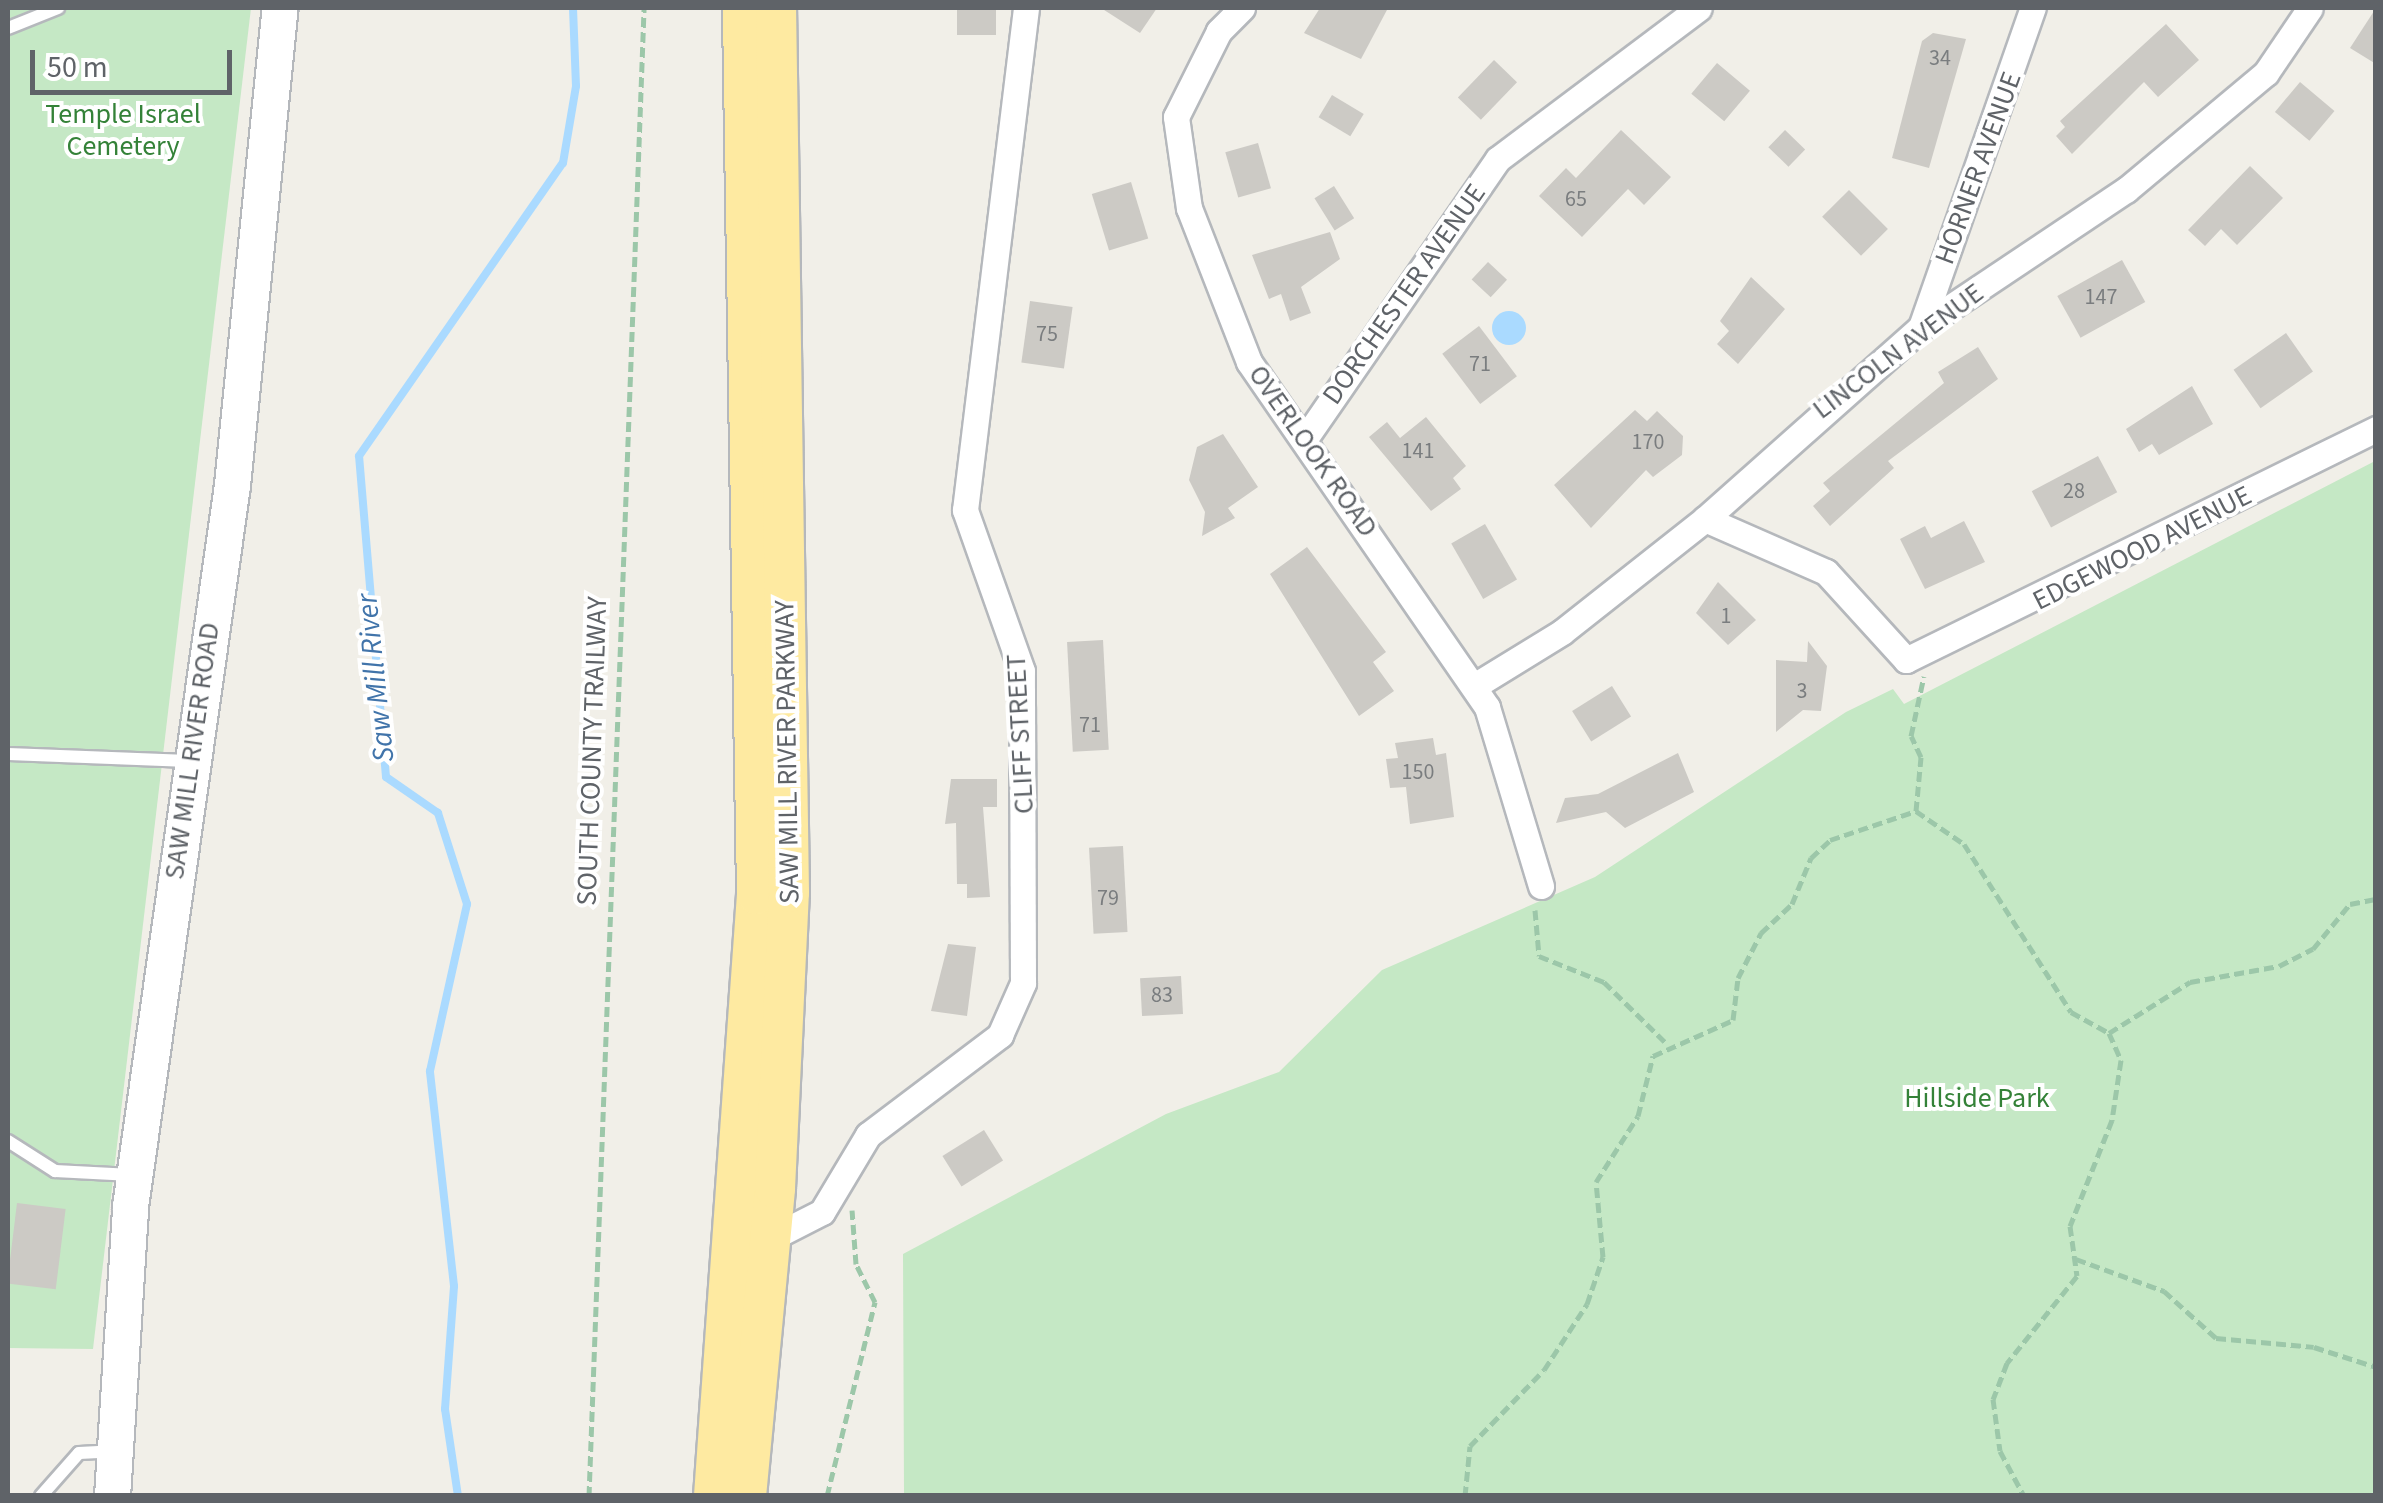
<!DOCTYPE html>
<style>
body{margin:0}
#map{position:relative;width:2383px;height:1503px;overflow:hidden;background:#f1efe8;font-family:"Source Sans 3",sans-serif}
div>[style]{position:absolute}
.green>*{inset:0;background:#c5e8c5}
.water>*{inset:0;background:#aadaff}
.round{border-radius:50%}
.stream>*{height:8px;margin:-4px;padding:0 4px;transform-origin:4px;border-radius:4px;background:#aadaff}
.building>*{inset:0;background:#cccac5;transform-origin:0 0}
.path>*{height:5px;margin-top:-2.5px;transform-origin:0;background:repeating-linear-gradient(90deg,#9cc7a9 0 10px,transparent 0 15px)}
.roads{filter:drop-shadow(2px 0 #b5b8bc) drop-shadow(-2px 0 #b5b8bc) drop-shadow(0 2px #b5b8bc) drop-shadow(0 -2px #b5b8bc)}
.service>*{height:12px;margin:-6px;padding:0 6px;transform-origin:6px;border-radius:6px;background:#fff}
.minor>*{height:25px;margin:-12.5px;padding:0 12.5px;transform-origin:12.5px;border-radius:12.5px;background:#fff}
.secondary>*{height:35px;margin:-17.5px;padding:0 17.5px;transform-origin:17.5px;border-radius:17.5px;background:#fff}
.trunk>*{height:40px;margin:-20px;padding:0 20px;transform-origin:20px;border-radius:20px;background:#feeaa1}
span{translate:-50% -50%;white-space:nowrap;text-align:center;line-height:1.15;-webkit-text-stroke:8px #fff;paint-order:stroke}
.number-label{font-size:22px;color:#7a7d7f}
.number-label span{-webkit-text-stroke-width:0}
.park-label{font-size:28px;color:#348238}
.street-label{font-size:28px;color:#5f6368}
.water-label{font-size:30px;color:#4174aa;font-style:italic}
.frame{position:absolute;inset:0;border:10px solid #5f6368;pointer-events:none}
.scale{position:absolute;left:30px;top:50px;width:202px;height:45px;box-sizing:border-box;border:5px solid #5f6368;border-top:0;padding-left:12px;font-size:30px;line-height:35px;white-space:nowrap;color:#5f6368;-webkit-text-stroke:8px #fff;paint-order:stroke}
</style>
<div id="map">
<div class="green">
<i style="clip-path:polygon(8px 8px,251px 8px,93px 1349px,8px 1348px)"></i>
<i style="clip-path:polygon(2375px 461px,2375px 1495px,904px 1495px,903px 1254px,1166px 1114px,1279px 1072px,1382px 970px,1595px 877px,1846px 712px,1893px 689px,1904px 704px)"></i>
</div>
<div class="water">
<i class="round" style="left:1492px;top:311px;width:34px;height:34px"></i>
</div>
<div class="stream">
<i style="left:458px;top:1496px;width:88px;rotate:-98.5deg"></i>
<i style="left:445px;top:1409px;width:123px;rotate:-85.8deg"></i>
<i style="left:454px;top:1286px;width:216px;rotate:-96.4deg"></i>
<i style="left:430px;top:1071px;width:171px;rotate:-77.5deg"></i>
<i style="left:467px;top:904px;width:96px;rotate:-107.7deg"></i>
<i style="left:438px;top:813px;width:63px;rotate:-145.3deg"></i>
<i style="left:386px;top:777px;width:322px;rotate:-94.8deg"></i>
<i style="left:359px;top:456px;width:357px;rotate:-55.2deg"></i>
<i style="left:563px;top:163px;width:78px;rotate:-80.4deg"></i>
<i style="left:576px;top:86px;width:78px;rotate:-92.2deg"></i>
</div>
<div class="building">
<i style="left:957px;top:8px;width:39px;height:27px"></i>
<i style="clip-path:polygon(1101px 8px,1157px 8px,1140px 33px)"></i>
<i style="clip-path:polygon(1320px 8px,1388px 8px,1361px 59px,1304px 33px)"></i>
<i style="clip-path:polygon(2376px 8px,2376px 64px,2350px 48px)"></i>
<i style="clip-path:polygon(2166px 24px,2199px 60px,2158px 97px,2144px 82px,2072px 154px,2056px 136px,2065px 127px,2060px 121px)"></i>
<i style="clip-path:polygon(1933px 33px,1966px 39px,1929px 168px,1892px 158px,1922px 41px)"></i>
<i style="left:1494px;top:60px;width:32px;height:52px;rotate:44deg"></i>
<i style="left:1717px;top:63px;width:43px;height:40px;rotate:40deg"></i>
<i style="left:2300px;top:82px;width:45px;height:39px;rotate:40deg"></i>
<i style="left:1332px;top:95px;width:37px;height:26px;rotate:31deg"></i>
<i style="clip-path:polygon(1621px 130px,1671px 177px,1644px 205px,1628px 189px,1582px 237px,1539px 196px,1566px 168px,1576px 178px)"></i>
<i style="left:1785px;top:130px;width:28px;height:24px;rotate:44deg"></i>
<i style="left:1258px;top:143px;width:47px;height:34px;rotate:74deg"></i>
<i style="clip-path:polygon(2250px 166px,2283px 198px,2237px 245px,2221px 229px,2205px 246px,2188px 230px)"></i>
<i style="left:1131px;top:182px;width:59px;height:41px;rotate:73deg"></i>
<i style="left:1334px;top:186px;width:38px;height:23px;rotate:58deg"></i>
<i style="left:1849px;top:190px;width:55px;height:38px;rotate:45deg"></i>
<i style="clip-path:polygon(1330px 232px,1340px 259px,1301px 287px,1311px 313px,1290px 321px,1281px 294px,1269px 299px,1252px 255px)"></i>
<i style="left:2122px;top:260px;width:48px;height:74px;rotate:61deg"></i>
<i style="left:1488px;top:262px;width:26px;height:24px;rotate:43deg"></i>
<i style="clip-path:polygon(1751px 277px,1785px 309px,1738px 364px,1717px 344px,1729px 331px,1720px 321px)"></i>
<i style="left:1030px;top:301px;width:43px;height:62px;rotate:8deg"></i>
<i style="left:1479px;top:326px;width:63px;height:46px;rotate:53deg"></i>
<i style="left:2286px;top:333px;width:47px;height:64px;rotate:55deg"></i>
<i style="clip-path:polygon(1978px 347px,1998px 379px,1888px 461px,1894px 468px,1830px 526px,1813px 506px,1830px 491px,1823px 483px,1944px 383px,1938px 372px)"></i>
<i style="clip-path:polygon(2192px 386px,2213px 424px,2159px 455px,2152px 444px,2139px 452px,2126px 429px)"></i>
<i style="clip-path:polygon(1635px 410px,1647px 421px,1657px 411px,1683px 436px,1682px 455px,1653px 477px,1646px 470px,1591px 528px,1554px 485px)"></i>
<i style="clip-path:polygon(1426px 417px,1466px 466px,1453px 478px,1461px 489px,1431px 511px,1369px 437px,1387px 422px,1400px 438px)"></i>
<i style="clip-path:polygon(1223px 434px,1258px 487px,1228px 508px,1235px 518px,1202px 536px,1205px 512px,1189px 480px,1197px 447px)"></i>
<i style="left:2098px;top:456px;width:41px;height:75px;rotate:62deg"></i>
<i style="clip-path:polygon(1964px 521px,1985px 562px,1925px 589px,1900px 539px,1925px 526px,1931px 538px)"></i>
<i style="left:1485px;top:524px;width:64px;height:39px;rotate:60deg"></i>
<i style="clip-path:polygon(1307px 547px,1386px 652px,1373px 662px,1394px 691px,1359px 716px,1270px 574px)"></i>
<i style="clip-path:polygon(1718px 582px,1756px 620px,1728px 645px,1696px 613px)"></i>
<i style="left:1103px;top:640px;width:110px;height:36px;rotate:87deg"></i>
<i style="clip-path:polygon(1808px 641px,1827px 666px,1821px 711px,1803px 710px,1776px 732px,1776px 660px,1807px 662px)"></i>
<i style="left:1612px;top:686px;width:36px;height:47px;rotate:58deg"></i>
<i style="clip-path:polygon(1433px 738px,1436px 755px,1446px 753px,1454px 817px,1410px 824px,1406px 787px,1390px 788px,1386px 759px,1398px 758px,1395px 743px)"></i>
<i style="clip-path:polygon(1678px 753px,1694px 792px,1625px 828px,1606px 812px,1556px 823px,1565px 798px,1598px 794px)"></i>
<i style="clip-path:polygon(951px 779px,997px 779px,997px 807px,983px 807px,990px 897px,967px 898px,967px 884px,957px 884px,956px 823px,945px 824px)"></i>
<i style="left:1123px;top:846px;width:86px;height:34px;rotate:87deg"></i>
<i style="clip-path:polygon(948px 944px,976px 947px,967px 1016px,931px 1011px)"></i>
<i style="left:1181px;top:976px;width:38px;height:41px;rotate:87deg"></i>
<i style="left:984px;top:1130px;width:36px;height:49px;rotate:58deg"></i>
<i style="left:17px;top:1203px;width:49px;height:81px;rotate:7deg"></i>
</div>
<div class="path">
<i style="left:1916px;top:811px;width:58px;rotate:34.5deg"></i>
<i style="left:1964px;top:844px;width:199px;rotate:57.5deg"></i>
<i style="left:2071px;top:1012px;width:43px;rotate:28.9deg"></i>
<i style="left:2109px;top:1033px;width:30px;rotate:66deg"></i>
<i style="left:2121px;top:1060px;width:61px;rotate:98.5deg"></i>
<i style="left:2112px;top:1120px;width:114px;rotate:111.6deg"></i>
<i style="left:2070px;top:1226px;width:50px;rotate:82deg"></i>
<i style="left:2077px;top:1276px;width:112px;rotate:128.8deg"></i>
<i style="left:2007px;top:1363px;width:39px;rotate:111deg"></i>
<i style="left:1993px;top:1399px;width:52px;rotate:82.3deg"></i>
<i style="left:2000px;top:1451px;width:51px;rotate:61.9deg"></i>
<i style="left:1916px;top:811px;width:54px;rotate:-84.7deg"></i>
<i style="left:1921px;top:757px;width:23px;rotate:-115deg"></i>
<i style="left:1911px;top:736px;width:61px;rotate:-77.8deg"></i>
<i style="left:1535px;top:910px;width:46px;rotate:85deg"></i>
<i style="left:1539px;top:956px;width:70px;rotate:21.8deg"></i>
<i style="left:1604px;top:982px;width:88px;rotate:44.5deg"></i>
<i style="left:2109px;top:1033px;width:96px;rotate:-32.2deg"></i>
<i style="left:2190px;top:982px;width:90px;rotate:-10.2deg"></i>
<i style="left:2279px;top:966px;width:38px;rotate:-27deg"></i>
<i style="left:2313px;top:949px;width:58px;rotate:-50.6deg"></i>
<i style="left:2350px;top:904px;width:26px;rotate:-11deg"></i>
<i style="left:2076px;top:1259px;width:94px;rotate:20deg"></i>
<i style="left:2164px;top:1291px;width:70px;rotate:42.1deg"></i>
<i style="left:2216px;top:1338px;width:98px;rotate:5.2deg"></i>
<i style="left:2314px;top:1347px;width:65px;rotate:17.9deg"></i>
<i style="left:589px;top:1496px;width:1489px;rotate:-87.88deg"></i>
<i style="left:827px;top:1496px;width:200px;rotate:-76.1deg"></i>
<i style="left:875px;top:1302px;width:42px;rotate:-116.6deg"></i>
<i style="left:856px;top:1264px;width:54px;rotate:-94.2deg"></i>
<i style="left:1465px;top:1496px;width:50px;rotate:-84.3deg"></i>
<i style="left:1470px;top:1446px;width:106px;rotate:-45.8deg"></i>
<i style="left:1544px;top:1370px;width:79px;rotate:-56.9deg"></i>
<i style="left:1587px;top:1304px;width:50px;rotate:-71.2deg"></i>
<i style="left:1603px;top:1257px;width:75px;rotate:-95.3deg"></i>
<i style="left:1596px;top:1182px;width:78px;rotate:-57.5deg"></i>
<i style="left:1638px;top:1116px;width:62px;rotate:-76deg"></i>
<i style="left:1653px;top:1056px;width:88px;rotate:-24.2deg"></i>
<i style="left:1733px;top:1020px;width:42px;rotate:-83.2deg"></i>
<i style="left:1738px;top:978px;width:51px;rotate:-62.9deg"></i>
<i style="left:1761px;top:933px;width:42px;rotate:-43.1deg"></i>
<i style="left:1792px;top:904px;width:50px;rotate:-67.6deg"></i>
<i style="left:1811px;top:858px;width:26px;rotate:-43deg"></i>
<i style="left:1830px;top:840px;width:91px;rotate:-18.6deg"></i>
</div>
<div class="roads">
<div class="service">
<i style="left:8px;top:28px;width:54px;rotate:-21.8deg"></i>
<i style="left:8px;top:754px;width:181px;rotate:2.2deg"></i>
<i style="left:8px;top:1141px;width:56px;rotate:32.6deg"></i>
<i style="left:55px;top:1171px;width:77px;rotate:3deg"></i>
<i style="left:41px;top:1496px;width:57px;rotate:-48.5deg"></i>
<i style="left:79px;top:1453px;width:34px;rotate:-3deg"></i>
</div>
<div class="minor">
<i style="left:1242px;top:8px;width:33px;rotate:135deg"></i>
<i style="left:1219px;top:31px;width:96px;rotate:116.6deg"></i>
<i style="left:1176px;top:117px;width:92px;rotate:81.9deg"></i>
<i style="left:1189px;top:208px;width:165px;rotate:68.7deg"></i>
<i style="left:1249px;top:362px;width:419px;rotate:55.4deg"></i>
<i style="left:1487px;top:707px;width:187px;rotate:73.2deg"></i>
<i style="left:1921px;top:327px;width:338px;rotate:-70.7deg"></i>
<i style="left:1304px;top:440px;width:341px;rotate:-55.4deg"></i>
<i style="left:1498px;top:159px;width:251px;rotate:-36.9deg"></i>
<i style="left:1705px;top:519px;width:132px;rotate:23.7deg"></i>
<i style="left:1826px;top:572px;width:119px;rotate:47.7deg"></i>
<i style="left:1906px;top:660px;width:524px;rotate:-26.17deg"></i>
<i style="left:1476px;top:685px;width:101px;rotate:-31.6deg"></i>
<i style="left:1562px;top:632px;width:182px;rotate:-38.3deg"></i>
<i style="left:1705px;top:519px;width:289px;rotate:-41.6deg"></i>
<i style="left:1921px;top:327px;width:247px;rotate:-33.8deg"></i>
<i style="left:2126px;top:190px;width:182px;rotate:-39.9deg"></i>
<i style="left:2266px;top:73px;width:78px;rotate:-55.9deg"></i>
<i style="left:771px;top:1238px;width:57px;rotate:-27deg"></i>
<i style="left:822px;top:1212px;width:90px;rotate:-59.1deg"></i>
<i style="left:868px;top:1135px;width:166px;rotate:-37.1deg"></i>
<i style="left:1000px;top:1035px;width:57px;rotate:-66.1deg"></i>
<i style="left:1023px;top:983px;width:312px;rotate:-90.2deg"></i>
<i style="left:1022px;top:671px;width:171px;rotate:-109.5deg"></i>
<i style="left:965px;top:510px;width:506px;rotate:-83.07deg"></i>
</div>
<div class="secondary">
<i style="left:112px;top:1496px;width:291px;rotate:-86.4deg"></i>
<i style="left:130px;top:1206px;width:728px;rotate:-81.95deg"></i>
<i style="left:232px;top:485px;width:479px;rotate:-84.3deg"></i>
</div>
<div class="trunk">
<i style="left:714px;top:1496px;width:604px;rotate:-85.91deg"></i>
<i style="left:757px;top:894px;width:886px;rotate:-90.91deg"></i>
<i style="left:746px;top:1496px;width:309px;rotate:-84.6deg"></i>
<i style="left:775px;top:1188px;width:296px;rotate:-87.3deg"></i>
<i style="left:789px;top:892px;width:884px;rotate:-90.84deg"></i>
</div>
</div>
<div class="number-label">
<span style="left:1940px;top:59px">34</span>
<span style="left:1576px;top:200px">65</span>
<span style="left:2101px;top:298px">147</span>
<span style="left:1047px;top:335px">75</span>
<span style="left:1480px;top:365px">71</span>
<span style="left:1648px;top:443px">170</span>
<span style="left:1418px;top:452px">141</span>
<span style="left:2074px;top:492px">28</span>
<span style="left:1726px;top:617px">1</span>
<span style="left:1802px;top:692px">3</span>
<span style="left:1090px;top:726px">71</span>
<span style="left:1418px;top:773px">150</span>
<span style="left:1108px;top:899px">79</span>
<span style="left:1162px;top:996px">83</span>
</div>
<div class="park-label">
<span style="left:123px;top:130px">Temple Israel<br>Cemetery</span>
<span style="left:1977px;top:1098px">Hillside Park</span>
</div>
<div class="street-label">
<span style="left:1978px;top:168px;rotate:-70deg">HORNER AVENUE</span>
<span style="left:1404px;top:294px;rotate:-55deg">DORCHESTER AVENUE</span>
<span style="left:1898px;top:351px;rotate:-37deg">LINCOLN AVENUE</span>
<span style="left:1313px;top:451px;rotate:55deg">OVERLOOK ROAD</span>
<span style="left:2142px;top:548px;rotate:-27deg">EDGEWOOD AVENUE</span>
<span style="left:1020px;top:734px;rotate:-93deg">CLIFF STREET</span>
<span style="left:192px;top:751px;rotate:-82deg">SAW MILL RIVER ROAD</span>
<span style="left:592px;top:751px;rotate:-88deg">SOUTH COUNTY TRAILWAY</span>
<span style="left:787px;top:752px;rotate:-91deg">SAW MILL RIVER PARKWAY</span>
</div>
<div class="water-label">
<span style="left:376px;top:678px;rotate:-96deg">Saw Mill River</span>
</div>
<div class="frame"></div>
<div class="scale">50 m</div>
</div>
